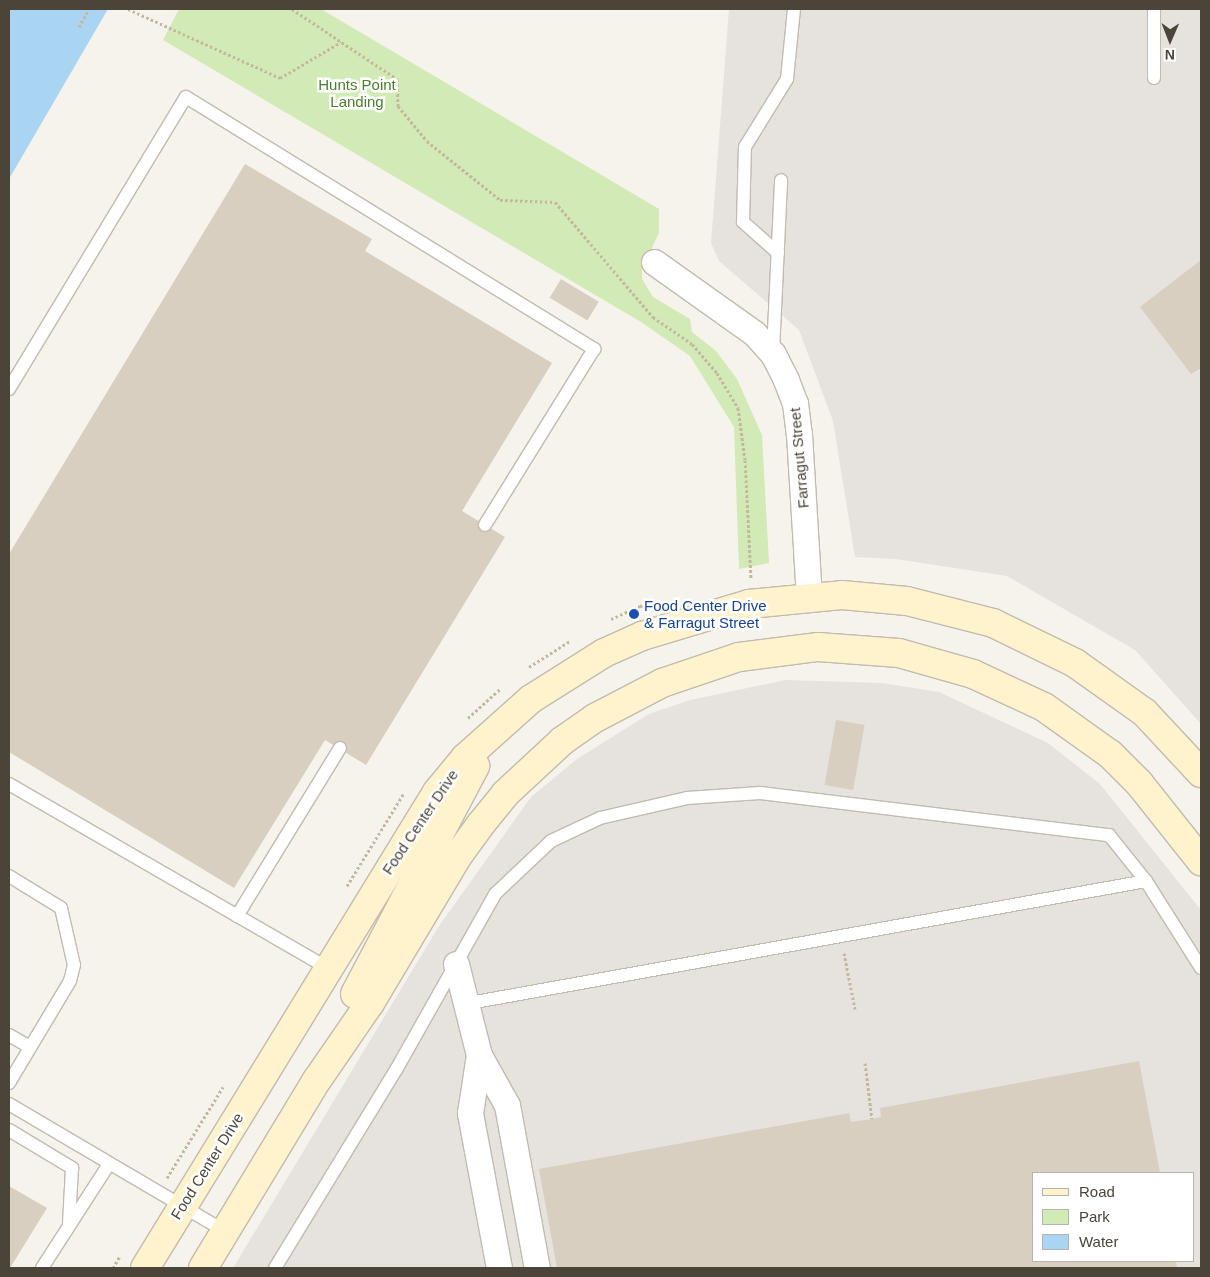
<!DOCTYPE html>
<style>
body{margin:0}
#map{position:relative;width:1210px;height:1277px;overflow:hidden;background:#f6f3ec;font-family:Helvetica,sans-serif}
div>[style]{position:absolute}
.industrial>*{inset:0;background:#e6e2dd}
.green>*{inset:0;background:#d2eab5}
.water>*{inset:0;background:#a9d4f2}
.building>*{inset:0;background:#d8cfc1;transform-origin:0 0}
.path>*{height:3px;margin-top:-1.5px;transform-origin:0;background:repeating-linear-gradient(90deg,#c4b79f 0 2.5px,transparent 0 5px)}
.roads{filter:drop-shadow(1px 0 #c2bbae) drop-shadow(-1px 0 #c2bbae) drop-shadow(0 1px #c2bbae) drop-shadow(0 -1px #c2bbae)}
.service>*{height:12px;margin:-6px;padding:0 6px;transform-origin:6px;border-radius:6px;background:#fff}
.minor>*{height:25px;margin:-12.5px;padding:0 12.5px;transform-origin:12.5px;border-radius:12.5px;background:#fff}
.secondary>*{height:28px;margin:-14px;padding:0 14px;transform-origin:14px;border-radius:14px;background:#fff3cd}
.dots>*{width:14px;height:14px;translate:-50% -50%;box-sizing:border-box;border:2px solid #fff;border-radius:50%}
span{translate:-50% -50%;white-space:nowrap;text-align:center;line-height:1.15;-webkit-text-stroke:5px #fff;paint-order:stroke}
.park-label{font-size:15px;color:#4a7f2a}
.street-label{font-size:15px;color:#4b4439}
.transit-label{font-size:15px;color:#164399}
.left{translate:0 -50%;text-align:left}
.frame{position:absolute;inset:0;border:10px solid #4b4439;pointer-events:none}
.legend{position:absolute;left:1032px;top:1172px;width:162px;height:90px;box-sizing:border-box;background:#fff;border:1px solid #b7b4b0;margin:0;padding:6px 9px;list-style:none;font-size:15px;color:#4b4439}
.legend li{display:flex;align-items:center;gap:10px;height:25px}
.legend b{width:25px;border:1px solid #b7b4b0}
.north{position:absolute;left:1145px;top:15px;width:50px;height:50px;-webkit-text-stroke:4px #fff;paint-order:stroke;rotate:181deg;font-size:14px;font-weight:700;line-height:20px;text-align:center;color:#4b4439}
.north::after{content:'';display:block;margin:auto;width:18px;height:22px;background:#4b4439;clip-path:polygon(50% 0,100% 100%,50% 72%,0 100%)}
</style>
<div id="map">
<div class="industrial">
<i style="clip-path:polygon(729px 9px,1201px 9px,1201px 724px,1135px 650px,1007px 576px,896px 559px,855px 557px,833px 421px,799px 330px,719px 261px,711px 243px)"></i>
<i style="clip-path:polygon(evenodd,786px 680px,882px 683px,939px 692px,1048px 743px,1100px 784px,1201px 910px,1201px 1268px,233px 1268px,439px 926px,531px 797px,577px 759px,649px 714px,690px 700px,786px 680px,1034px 1173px,1194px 1173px,1194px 1261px,1034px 1261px,1034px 1173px)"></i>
</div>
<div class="green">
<i style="clip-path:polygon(179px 9px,321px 9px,659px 209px,659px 233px,642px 268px,642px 279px,653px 297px,690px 319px,692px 332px,716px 351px,737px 379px,762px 435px,769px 563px,739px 569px,734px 427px,690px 356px,641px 322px,163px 40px)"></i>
</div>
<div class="water">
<i style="clip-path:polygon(9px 9px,108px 9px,9px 179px)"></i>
</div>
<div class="building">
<i style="clip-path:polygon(245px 164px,372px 239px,365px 251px,552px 363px,462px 511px,505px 537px,366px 765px,325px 740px,234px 888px,9px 752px,9px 554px)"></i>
<i style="clip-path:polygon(1201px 260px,1201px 368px,1191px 374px,1140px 307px)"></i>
<i style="left:561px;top:279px;width:44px;height:22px;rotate:31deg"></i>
<i style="left:836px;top:720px;width:29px;height:66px;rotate:10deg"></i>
<i style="clip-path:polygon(1139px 1061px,1160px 1173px,1034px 1173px,1034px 1261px,1176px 1261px,1177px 1268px,557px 1268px,539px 1169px,849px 1113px,851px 1122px,872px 1119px,881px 1117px,880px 1108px)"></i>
<i style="clip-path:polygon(9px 1186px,47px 1208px,10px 1268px,9px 1268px)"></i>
</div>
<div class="path">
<i style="left:128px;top:9px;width:167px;rotate:24.4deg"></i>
<i style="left:280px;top:78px;width:71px;rotate:-30.5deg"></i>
<i style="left:292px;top:9px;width:126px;rotate:33.7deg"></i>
<i style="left:397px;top:79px;width:27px;rotate:88deg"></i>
<i style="left:398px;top:106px;width:45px;rotate:50.4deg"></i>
<i style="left:427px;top:141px;width:94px;rotate:38.9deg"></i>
<i style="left:500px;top:200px;width:55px;rotate:2.1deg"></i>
<i style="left:555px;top:202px;width:151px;rotate:49.6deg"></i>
<i style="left:653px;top:317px;width:47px;rotate:34.7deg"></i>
<i style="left:692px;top:344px;width:38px;rotate:49deg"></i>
<i style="left:717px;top:373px;width:41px;rotate:59deg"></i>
<i style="left:738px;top:408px;width:52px;rotate:82.3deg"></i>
<i style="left:745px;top:460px;width:119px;rotate:87.1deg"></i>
<i style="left:79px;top:27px;width:21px;rotate:-61deg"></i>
<i style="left:611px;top:619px;width:32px;rotate:-24deg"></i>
<i style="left:640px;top:606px;width:16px;rotate:-11deg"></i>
<i style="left:529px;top:667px;width:49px;rotate:-32.4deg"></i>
<i style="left:468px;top:718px;width:43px;rotate:-42.2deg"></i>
<i style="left:347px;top:886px;width:109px;rotate:-58.5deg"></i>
<i style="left:844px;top:953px;width:57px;rotate:78.9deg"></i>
<i style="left:865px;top:1063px;width:56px;rotate:82.9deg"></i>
<i style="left:167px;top:1178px;width:107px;rotate:-58.4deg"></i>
<i style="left:113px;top:1268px;width:14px;rotate:-60deg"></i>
</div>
<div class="roads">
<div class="service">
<i style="left:1154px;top:9px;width:69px;rotate:90deg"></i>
<i style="left:778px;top:253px;width:47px;rotate:-138.5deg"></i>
<i style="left:743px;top:222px;width:75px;rotate:-88.5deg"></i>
<i style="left:745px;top:147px;width:80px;rotate:-58.3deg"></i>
<i style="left:787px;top:79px;width:70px;rotate:-84.3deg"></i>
<i style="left:773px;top:352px;width:172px;rotate:-87.3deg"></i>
<i style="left:9px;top:389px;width:341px;rotate:-58.8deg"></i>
<i style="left:186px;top:97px;width:480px;rotate:31.7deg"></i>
<i style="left:594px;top:349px;width:207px;rotate:121.8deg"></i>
<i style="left:9px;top:784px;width:368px;rotate:30deg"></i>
<i style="left:9px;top:876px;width:61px;rotate:31.6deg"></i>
<i style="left:61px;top:908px;width:58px;rotate:77.2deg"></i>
<i style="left:74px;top:965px;width:16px;rotate:104deg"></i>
<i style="left:70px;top:981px;width:119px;rotate:120.9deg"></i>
<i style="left:237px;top:916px;width:197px;rotate:-58.5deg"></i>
<i style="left:464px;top:1004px;width:693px;rotate:-10.22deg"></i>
<i style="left:9px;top:1035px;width:24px;rotate:30deg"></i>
<i style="left:9px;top:1104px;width:251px;rotate:30.5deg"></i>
<i style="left:9px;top:1130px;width:74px;rotate:31.1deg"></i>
<i style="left:72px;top:1168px;width:55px;rotate:93.1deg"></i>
<i style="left:42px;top:1268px;width:124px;rotate:-57.2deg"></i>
<i style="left:275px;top:1268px;width:232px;rotate:-58.6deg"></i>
<i style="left:396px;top:1070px;width:202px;rotate:-60.6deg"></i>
<i style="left:495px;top:894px;width:77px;rotate:-43.4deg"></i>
<i style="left:551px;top:841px;width:54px;rotate:-25.1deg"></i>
<i style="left:600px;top:818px;width:89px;rotate:-12.9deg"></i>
<i style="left:687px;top:798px;width:73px;rotate:-3.9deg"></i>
<i style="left:760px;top:793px;width:352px;rotate:6.9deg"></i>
<i style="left:1109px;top:835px;width:59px;rotate:51.2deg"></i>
<i style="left:1146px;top:881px;width:103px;rotate:57.7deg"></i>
</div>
<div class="minor">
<i style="left:654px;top:262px;width:123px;rotate:35.4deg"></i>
<i style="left:754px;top:333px;width:28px;rotate:48deg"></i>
<i style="left:773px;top:354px;width:29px;rotate:63deg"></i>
<i style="left:786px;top:380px;width:25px;rotate:69deg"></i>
<i style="left:795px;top:403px;width:31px;rotate:83deg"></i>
<i style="left:799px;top:434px;width:162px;rotate:86.5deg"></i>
<i style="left:456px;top:964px;width:94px;rotate:75.8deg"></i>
<i style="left:499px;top:1268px;width:158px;rotate:-100.6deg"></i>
<i style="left:470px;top:1113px;width:59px;rotate:-81.2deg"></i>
<i style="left:479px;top:1055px;width:57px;rotate:60.8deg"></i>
<i style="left:507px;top:1105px;width:166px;rotate:79.6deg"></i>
</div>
<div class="secondary">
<i style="left:355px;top:994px;width:258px;rotate:-62.2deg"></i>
<i style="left:145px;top:1268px;width:558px;rotate:-58.47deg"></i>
<i style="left:437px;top:792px;width:44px;rotate:-50.5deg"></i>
<i style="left:465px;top:758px;width:89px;rotate:-41.8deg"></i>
<i style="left:531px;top:699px;width:86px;rotate:-32.2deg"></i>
<i style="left:604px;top:653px;width:42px;rotate:-24.1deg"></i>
<i style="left:642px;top:636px;width:112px;rotate:-16.7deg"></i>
<i style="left:749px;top:604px;width:93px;rotate:-5.5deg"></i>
<i style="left:842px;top:595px;width:65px;rotate:5.3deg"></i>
<i style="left:907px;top:601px;width:89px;rotate:14.3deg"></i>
<i style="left:993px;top:623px;width:91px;rotate:26deg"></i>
<i style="left:1075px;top:663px;width:86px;rotate:35.5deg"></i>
<i style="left:1145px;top:713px;width:82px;rotate:47deg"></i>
<i style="left:203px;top:1268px;width:220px;rotate:-58.8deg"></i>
<i style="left:317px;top:1080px;width:93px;rotate:-55.5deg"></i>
<i style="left:370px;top:1003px;width:170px;rotate:-59.2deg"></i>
<i style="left:457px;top:857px;width:41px;rotate:-54deg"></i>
<i style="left:481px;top:824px;width:38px;rotate:-51deg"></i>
<i style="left:505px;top:794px;width:78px;rotate:-42.9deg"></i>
<i style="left:562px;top:741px;width:40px;rotate:-34.9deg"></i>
<i style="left:595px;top:718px;width:76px;rotate:-27.6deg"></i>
<i style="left:662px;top:683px;width:81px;rotate:-18.7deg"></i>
<i style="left:739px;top:657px;width:80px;rotate:-7.2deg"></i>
<i style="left:818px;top:647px;width:81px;rotate:4.2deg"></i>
<i style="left:899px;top:653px;width:77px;rotate:15.8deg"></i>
<i style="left:973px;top:674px;width:78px;rotate:24.9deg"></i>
<i style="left:1044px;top:707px;width:81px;rotate:35.5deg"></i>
<i style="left:1110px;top:754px;width:41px;rotate:45deg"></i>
<i style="left:1139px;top:783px;width:100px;rotate:51.5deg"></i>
</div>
</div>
<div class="dots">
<i style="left:634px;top:614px;background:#1a4fb4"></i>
</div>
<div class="park-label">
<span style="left:357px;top:93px">Hunts Point<br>Landing</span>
</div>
<div class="street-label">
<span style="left:799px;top:458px;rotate:-95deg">Farragut Street</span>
<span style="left:420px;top:822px;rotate:-56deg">Food Center Drive</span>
<span style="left:207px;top:1166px;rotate:-58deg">Food Center Drive</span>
</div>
<div class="transit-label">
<span class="left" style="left:644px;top:614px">Food Center Drive<br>&amp; Farragut Street</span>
</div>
<div class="frame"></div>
<ul class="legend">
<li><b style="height:6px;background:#fff3cd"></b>Road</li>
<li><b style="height:14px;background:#d2eab5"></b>Park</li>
<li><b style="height:14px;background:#a9d4f2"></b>Water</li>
</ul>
<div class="north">N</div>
</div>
